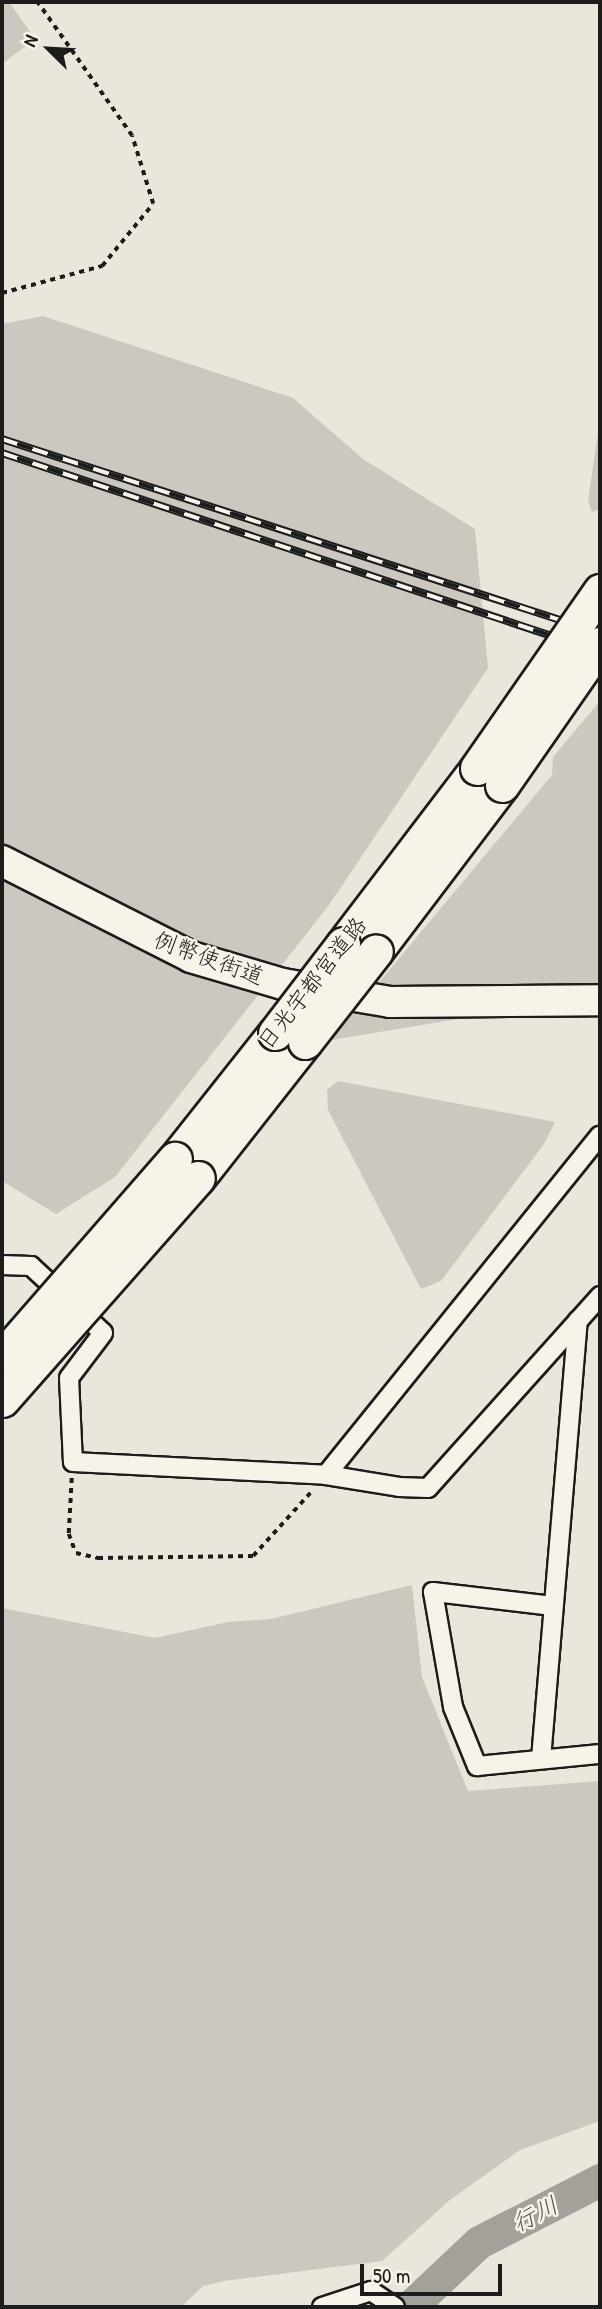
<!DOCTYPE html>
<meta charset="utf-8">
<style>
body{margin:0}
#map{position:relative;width:602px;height:2309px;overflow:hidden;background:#eae6dc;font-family:"Patrick Hand","Klee One",sans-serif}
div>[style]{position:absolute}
.green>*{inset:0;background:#ccc8c0}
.river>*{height:33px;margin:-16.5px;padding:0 16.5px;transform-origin:16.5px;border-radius:16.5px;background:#a3a19a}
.path>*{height:3.5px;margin-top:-1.75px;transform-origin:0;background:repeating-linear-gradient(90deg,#1c1c1c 0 5px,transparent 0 10px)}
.roads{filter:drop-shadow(2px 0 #1c1c1c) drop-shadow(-2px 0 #1c1c1c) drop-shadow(0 2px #1c1c1c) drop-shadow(0 -2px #1c1c1c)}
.minor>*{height:18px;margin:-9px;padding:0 9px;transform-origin:9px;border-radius:9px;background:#f7f3e8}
.trunk>*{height:30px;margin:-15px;padding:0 15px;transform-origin:15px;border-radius:15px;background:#f7f3e8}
.motorway>*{height:33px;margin:-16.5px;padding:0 16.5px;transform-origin:16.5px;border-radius:16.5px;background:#f7f3e8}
.rail>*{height:8px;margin-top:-4px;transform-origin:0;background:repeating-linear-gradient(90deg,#f7f3e8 0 16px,#1c1c1c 0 32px);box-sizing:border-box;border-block:2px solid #1c1c1c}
.bridges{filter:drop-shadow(2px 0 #1c1c1c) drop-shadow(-2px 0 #1c1c1c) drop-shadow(0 2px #1c1c1c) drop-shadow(0 -2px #1c1c1c)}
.motorway-bridge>*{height:33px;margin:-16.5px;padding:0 16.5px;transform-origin:16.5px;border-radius:16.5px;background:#f7f3e8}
span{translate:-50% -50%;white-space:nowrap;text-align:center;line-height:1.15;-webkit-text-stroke:5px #f7f3e8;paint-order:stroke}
.street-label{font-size:23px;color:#1c1c1c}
.water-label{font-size:24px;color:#52514e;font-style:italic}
.frame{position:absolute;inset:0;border:4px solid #1c1c1c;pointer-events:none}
.north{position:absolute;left:14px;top:14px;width:70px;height:70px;-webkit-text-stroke:5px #f7f3e8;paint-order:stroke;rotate:294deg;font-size:19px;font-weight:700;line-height:28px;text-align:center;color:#1c1c1c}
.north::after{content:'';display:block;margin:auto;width:24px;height:32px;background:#1c1c1c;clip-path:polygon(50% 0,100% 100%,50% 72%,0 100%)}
.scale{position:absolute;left:360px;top:2264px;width:142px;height:32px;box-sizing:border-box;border:4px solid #1c1c1c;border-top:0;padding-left:9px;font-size:21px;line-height:24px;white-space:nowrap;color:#1c1c1c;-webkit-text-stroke:5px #f7f3e8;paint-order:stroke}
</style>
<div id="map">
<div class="green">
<i style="clip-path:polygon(2px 2px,9px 2px,35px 39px,2px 64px)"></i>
<i style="clip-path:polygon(43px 316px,293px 398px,363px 459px,475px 529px,488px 668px,329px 905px,115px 1177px,56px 1214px,2px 1181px,2px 324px)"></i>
<i style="clip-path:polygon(600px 420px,600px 509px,592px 512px,588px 500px)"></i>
<i style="clip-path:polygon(600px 701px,600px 1014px,579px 999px,331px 1040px,552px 775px,553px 757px)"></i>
<i style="clip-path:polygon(338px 1081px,555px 1122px,544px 1144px,441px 1281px,421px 1289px,328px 1110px,327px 1090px)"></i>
<i style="clip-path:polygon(412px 1585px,422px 1677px,468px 1791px,600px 1781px,600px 2121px,520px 2150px,450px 2200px,382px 2261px,224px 2281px,203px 2286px,181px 2307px,2px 2307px,2px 1608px,155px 1638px,228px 1622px,271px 1619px)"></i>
</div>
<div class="river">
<i style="left:410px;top:2307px;width:95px;rotate:-43.3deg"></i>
<i style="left:479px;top:2242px;width:136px;rotate:-27.1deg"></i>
</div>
<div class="path">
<i style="left:2px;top:293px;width:104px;rotate:-15.1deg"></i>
<i style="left:102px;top:266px;width:80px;rotate:-50.6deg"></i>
<i style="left:153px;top:204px;width:71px;rotate:-107.2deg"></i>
<i style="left:132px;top:136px;width:164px;rotate:-125.3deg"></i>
<i style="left:72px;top:1478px;width:56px;rotate:93.1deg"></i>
<i style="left:69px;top:1534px;width:20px;rotate:70deg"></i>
<i style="left:76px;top:1553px;width:23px;rotate:13deg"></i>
<i style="left:98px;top:1558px;width:155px;rotate:-0.7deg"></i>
<i style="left:253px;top:1556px;width:88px;rotate:-47.8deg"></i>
</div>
<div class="roads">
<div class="minor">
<i style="left:2px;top:1265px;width:29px;rotate:2deg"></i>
<i style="left:31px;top:1266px;width:98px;rotate:42.9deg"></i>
<i style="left:103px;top:1333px;width:56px;rotate:127.1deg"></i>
<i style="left:69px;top:1378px;width:84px;rotate:87.3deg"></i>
<i style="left:73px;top:1462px;width:253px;rotate:2.9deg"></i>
<i style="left:326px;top:1475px;width:74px;rotate:9.3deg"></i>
<i style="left:399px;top:1487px;width:29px;rotate:2deg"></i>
<i style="left:428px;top:1488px;width:258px;rotate:-48.1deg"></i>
<i style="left:326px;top:1475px;width:436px;rotate:-51.1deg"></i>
<i style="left:553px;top:1606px;width:121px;rotate:-173.3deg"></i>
<i style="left:433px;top:1592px;width:117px;rotate:80.1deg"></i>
<i style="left:453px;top:1707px;width:64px;rotate:67.9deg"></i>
<i style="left:477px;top:1766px;width:124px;rotate:-5.6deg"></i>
<i style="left:541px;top:1759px;width:440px;rotate:-85.2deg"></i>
<i style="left:322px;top:2307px;width:52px;rotate:-18.1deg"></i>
<i style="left:371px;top:2291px;width:29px;rotate:34deg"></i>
</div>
<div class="trunk">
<i style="left:2px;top:861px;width:212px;rotate:26.9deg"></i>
<i style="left:191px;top:957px;width:96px;rotate:16.4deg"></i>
<i style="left:283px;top:984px;width:109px;rotate:9.5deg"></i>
<i style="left:390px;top:1002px;width:210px;rotate:-0.5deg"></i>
</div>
<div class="motorway">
<i style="left:343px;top:944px;width:221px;rotate:-52.7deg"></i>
<i style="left:376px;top:951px;width:208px;rotate:-52.8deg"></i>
<i style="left:175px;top:1159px;width:161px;rotate:-51.6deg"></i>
<i style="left:198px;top:1178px;width:173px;rotate:-51.8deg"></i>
</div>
</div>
<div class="rail">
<i style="left:2px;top:439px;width:629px;rotate:17.97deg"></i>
<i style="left:2px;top:453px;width:630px;rotate:18.41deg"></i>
</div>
<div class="bridges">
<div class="motorway-bridge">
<i style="left:477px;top:768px;width:216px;rotate:-55.2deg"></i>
<i style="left:502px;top:785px;width:172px;rotate:-55.2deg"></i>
<i style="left:275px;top:1033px;width:112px;rotate:-52.6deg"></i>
<i style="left:305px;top:1042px;width:115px;rotate:-52deg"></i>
<i style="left:2px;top:1357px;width:263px;rotate:-48.9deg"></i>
<i style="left:2px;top:1400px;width:296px;rotate:-48.6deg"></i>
</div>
</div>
<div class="street-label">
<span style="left:209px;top:958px;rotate:20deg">例幣使街道</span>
<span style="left:312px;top:983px;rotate:-52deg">日光宇都宮道路</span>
</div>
<div class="water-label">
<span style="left:535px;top:2214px;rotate:-27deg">行川</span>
</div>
<div class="frame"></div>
<div class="north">N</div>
<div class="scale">50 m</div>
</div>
